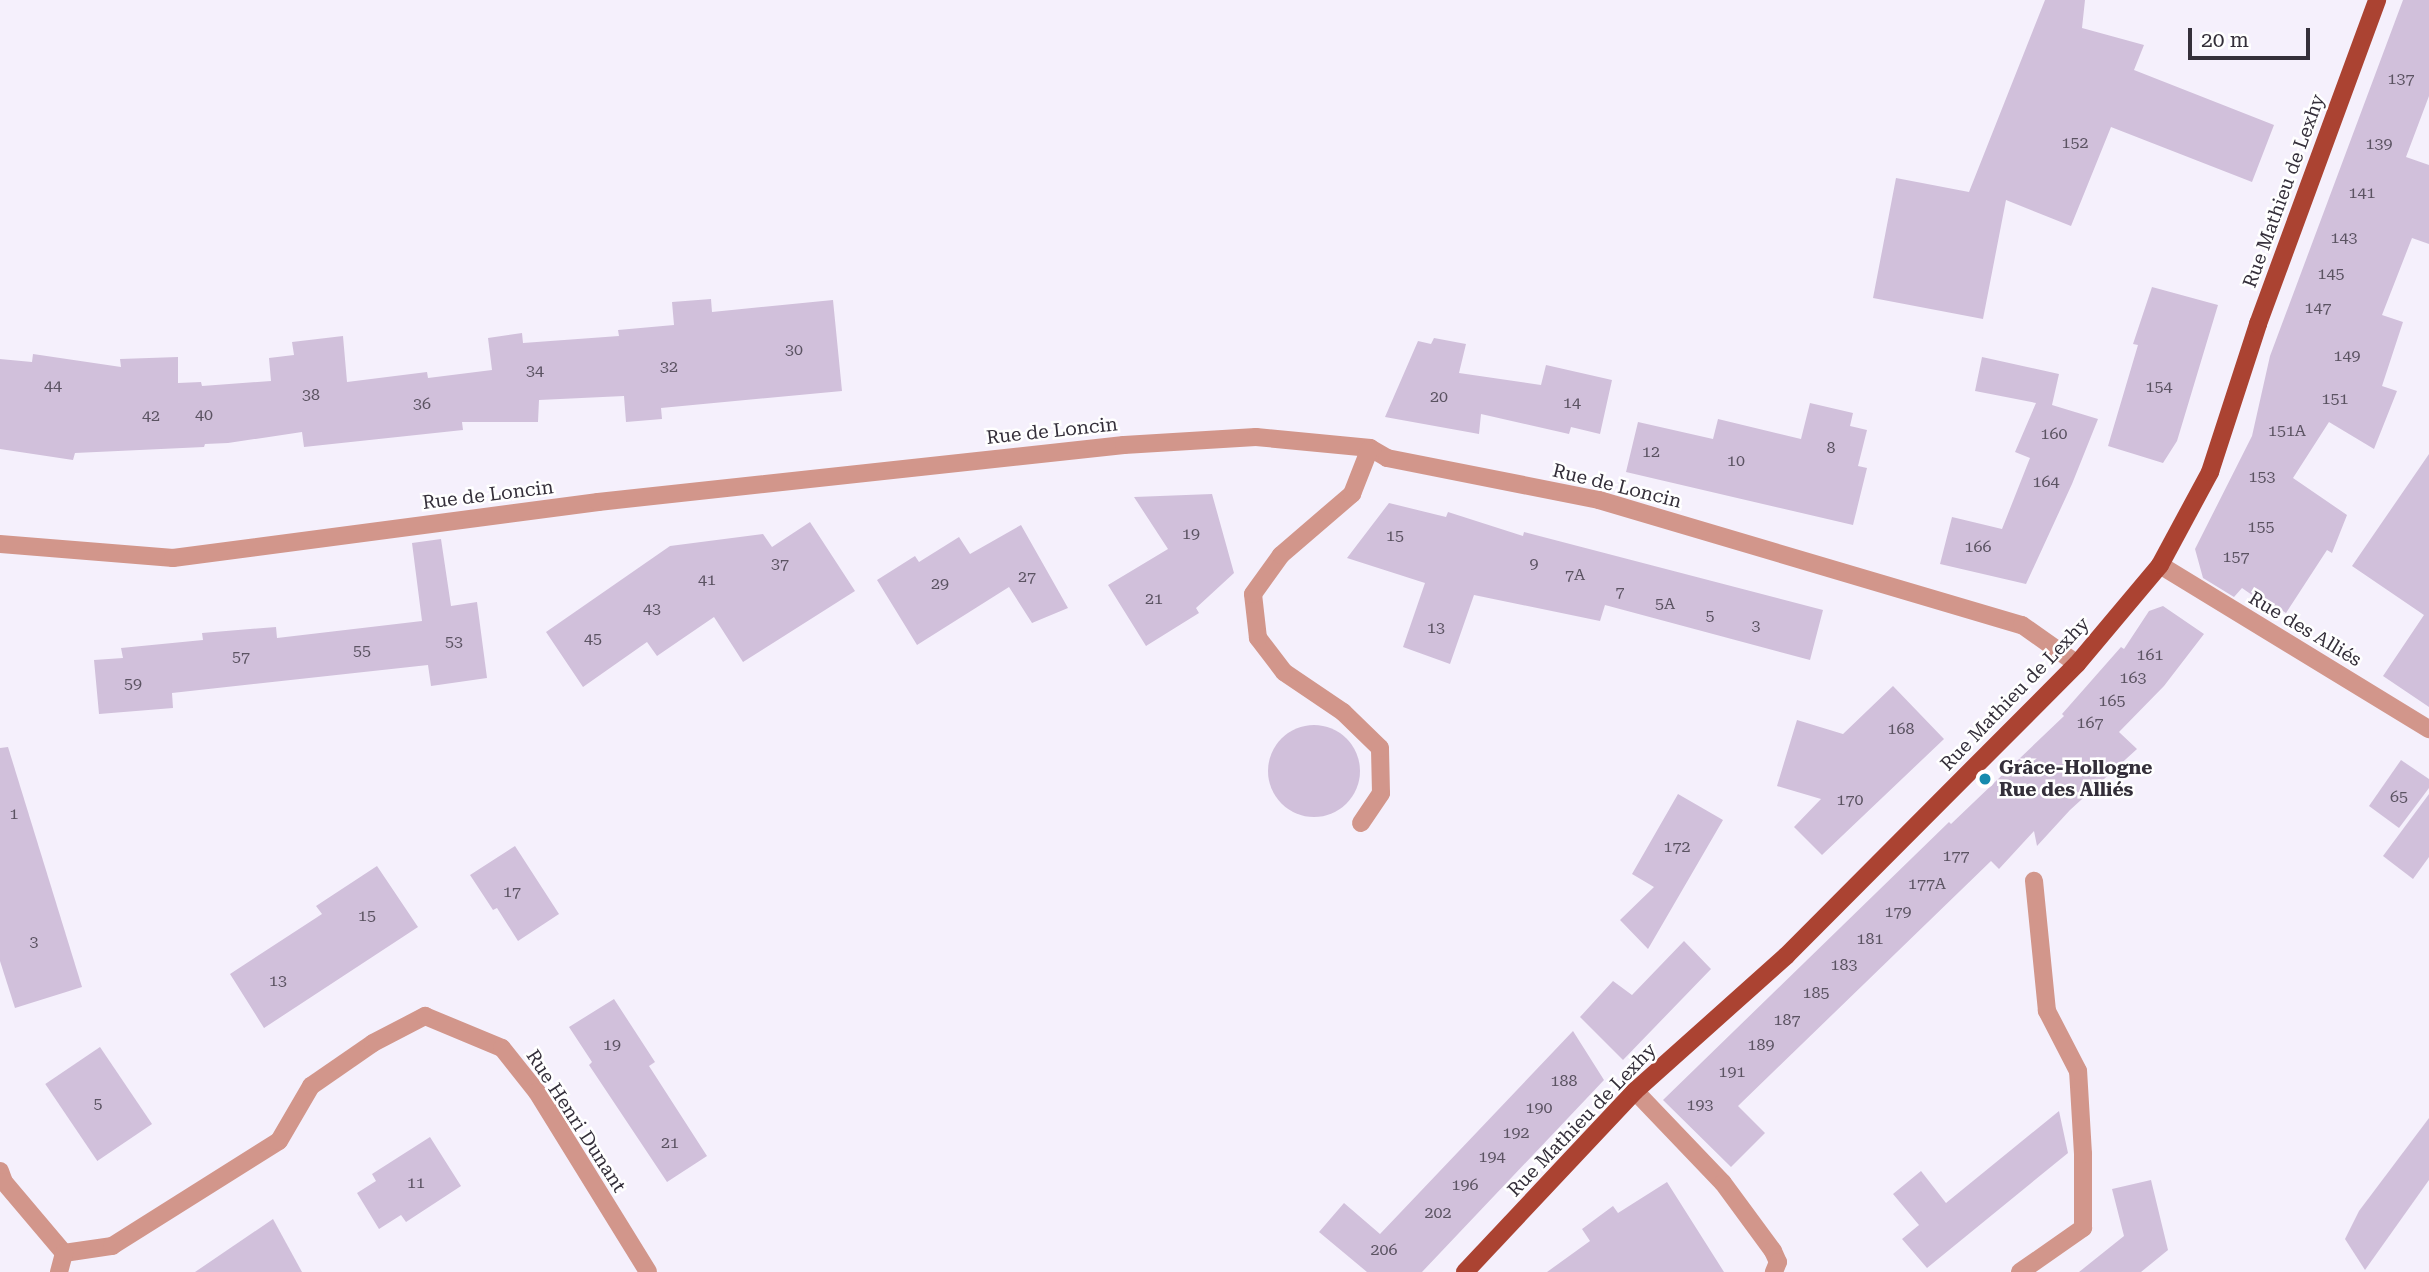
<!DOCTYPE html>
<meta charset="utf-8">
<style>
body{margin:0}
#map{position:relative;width:2429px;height:1272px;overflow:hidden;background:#f5f0fc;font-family:"Roboto Serif",serif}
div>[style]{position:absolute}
.building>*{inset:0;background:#d1c0db;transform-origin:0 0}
.round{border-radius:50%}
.minor>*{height:18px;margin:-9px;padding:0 9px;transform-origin:9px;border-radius:9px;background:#d2968b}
.major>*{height:18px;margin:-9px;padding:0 9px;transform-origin:9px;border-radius:9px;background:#ab4332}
.dots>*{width:19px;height:19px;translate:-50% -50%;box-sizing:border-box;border:4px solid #fff;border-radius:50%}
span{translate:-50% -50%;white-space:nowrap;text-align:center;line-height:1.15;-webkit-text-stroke:5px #fff;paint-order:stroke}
.number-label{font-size:16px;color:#5b5362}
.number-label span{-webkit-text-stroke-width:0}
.street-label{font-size:19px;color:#342f3a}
.poi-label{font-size:19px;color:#342f3a;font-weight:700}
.left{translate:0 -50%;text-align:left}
.scale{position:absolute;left:2188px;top:28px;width:122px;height:32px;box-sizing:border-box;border:4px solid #342f3a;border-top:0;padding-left:9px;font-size:21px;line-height:24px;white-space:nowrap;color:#342f3a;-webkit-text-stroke:5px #fff;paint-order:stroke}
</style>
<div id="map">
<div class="building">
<i style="clip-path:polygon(2045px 0,2085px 0,2082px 28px,2144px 45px,2134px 70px,2274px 125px,2252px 182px,2111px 127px,2071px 226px,2006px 200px,1983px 319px,1873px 298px,1896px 178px,1969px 192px)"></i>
<i style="clip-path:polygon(2403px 0,2429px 0,2429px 96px,2406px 157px,2429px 165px,2429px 244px,2412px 238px,2382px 315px,2403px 322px,2382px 386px,2397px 391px,2374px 449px,2329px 422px,2293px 478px,2347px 515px,2332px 553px,2327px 550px,2286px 613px,2253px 592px,2252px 595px,2242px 588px,2234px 597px,2203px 578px,2195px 549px,2252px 436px,2270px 356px)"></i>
<i style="clip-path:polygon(2152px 287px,2218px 305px,2177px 441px,2163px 463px,2108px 446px,2138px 345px,2133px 344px)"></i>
<i style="clip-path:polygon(711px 299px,712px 312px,833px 300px,842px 391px,661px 408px,662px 419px,626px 422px,624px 396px,539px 400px,538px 422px,462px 422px,463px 430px,304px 447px,302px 432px,228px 443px,205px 444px,204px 447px,75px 453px,73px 460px,0 449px,0 359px,32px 362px,33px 354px,121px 367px,120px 359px,178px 357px,178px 383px,201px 382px,202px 386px,271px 381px,269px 358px,294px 355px,292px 342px,343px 336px,347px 382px,427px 372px,428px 378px,492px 370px,488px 338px,522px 333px,523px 343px,619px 336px,618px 330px,674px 325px,672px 302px)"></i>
<i style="clip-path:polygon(1434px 338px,1466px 344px,1459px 373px,1541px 385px,1546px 365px,1612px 380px,1600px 434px,1571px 427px,1569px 434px,1481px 414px,1479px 434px,1385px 417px,1418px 341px,1431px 344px)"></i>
<i style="clip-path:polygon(1982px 357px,2059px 374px,2052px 405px,2098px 419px,2072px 484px,2026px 584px,1940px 564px,1952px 517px,2002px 529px,2030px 458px,2015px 452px,2036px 403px,1975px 391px)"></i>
<i style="clip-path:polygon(1810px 403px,1853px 413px,1850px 426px,1867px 430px,1858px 466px,1867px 468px,1853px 525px,1626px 472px,1638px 422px,1713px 439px,1718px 419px,1801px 439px)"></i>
<i style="clip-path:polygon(2429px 454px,2429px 707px,2383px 676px,2424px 615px,2352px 566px)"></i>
<i style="clip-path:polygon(1212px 494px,1234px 573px,1196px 608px,1199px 613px,1146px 646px,1108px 585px,1168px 549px,1134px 497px)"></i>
<i style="clip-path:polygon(1389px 503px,1446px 517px,1448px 512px,1523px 536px,1524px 532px,1823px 610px,1810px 660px,1605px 605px,1600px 621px,1474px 595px,1450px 664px,1403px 647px,1425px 583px,1347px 558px)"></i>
<i style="clip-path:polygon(810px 522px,855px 591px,743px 662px,714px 617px,657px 656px,647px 642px,583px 687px,546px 632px,670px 546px,763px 534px,772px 547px)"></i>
<i style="clip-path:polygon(1021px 525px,1068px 608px,1032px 623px,1009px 587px,917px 645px,877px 580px,915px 556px,919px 562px,959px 537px,970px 554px)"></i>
<i style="clip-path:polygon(441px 539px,451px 606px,477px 602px,487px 678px,431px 686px,428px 665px,172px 693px,173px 708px,99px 714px,94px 660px,123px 658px,121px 648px,203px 640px,202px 633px,276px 627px,277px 638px,422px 621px,412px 543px)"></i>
<i style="clip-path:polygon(2163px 606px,2204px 634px,2164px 686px,2119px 732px,2137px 749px,2070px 810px,2037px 846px,2034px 831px,1999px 869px,1991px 861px,1738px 1106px,1765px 1133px,1731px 1167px,1663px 1100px,1949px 822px,1951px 824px,2064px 716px,2062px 714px,2121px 647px,2124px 649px,2149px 611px)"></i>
<i style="clip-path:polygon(1893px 686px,1944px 739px,1822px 855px,1794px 827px,1821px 799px,1777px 786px,1797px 720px,1843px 734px)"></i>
<i class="round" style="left:1268px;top:725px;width:92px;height:92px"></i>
<i style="clip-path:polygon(8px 747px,82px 987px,15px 1008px,0 961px,0 748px)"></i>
<i style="clip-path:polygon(2401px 760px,2429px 779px,2429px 788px,2399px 828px,2369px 806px)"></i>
<i style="clip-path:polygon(1678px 794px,1723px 820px,1648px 949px,1620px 920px,1654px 887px,1632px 874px)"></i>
<i style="clip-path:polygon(2429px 794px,2429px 857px,2413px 879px,2383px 856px)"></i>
<i style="clip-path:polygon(515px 846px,559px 914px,518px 941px,497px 908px,493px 910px,470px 875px)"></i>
<i style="clip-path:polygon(377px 866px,418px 927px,264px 1028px,230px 974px,322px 914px,316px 906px)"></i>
<i style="clip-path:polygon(1684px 941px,1711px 969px,1623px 1060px,1580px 1017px,1613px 981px,1632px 995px)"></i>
<i style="clip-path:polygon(614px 999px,655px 1062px,649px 1066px,707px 1156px,667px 1182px,589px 1065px,592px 1062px,569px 1027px)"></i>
<i style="clip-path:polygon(1573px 1031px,1604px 1080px,1422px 1272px,1367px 1272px,1319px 1232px,1344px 1203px,1380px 1234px)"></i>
<i style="left:100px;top:1047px;width:93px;height:66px;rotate:56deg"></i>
<i style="clip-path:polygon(2059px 1111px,2068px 1153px,1927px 1268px,1902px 1239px,1919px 1225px,1893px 1194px,1921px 1171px,1946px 1203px)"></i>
<i style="clip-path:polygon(2429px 1118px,2429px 1180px,2365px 1270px,2345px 1239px,2359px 1211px)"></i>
<i style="clip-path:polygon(430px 1137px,461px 1186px,406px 1222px,401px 1215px,379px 1229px,357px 1193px,376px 1181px,372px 1174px)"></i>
<i style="clip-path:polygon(2151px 1180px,2168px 1250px,2141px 1272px,2079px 1272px,2124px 1236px,2112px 1189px)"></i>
<i style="clip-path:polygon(1667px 1182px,1724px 1272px,1547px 1272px,1590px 1241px,1582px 1229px,1613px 1206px,1618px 1213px)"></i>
<i style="clip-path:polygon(273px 1219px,302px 1272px,195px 1272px)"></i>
</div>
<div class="minor">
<i style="left:0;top:544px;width:174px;rotate:4.6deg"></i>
<i style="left:173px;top:558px;width:429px;rotate:-7.5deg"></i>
<i style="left:598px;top:502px;width:529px;rotate:-6.18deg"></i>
<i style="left:1124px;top:445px;width:132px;rotate:-3.5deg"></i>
<i style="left:1256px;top:437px;width:115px;rotate:5.5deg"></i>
<i style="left:1370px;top:448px;width:20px;rotate:30deg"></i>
<i style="left:1387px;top:458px;width:216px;rotate:11.2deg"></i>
<i style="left:1599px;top:500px;width:441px;rotate:16.5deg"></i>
<i style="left:2022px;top:625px;width:67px;rotate:35.3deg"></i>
<i style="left:2160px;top:565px;width:315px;rotate:31.4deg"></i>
<i style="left:1361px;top:823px;width:36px;rotate:-56deg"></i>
<i style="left:1381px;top:793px;width:45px;rotate:-91.3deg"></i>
<i style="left:1380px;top:748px;width:52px;rotate:-135.8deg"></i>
<i style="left:1343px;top:712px;width:71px;rotate:-145.9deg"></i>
<i style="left:1284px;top:672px;width:43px;rotate:-127.4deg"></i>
<i style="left:1258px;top:638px;width:44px;rotate:-96.5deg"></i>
<i style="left:1253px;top:594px;width:48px;rotate:-54.3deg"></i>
<i style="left:1281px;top:555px;width:94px;rotate:-40.7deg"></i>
<i style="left:1352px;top:494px;width:49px;rotate:-68.6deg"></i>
<i style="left:1635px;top:1091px;width:127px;rotate:46.3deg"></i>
<i style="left:1723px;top:1183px;width:84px;rotate:53.7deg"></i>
<i style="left:1773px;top:1251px;width:12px;rotate:66deg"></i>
<i style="left:1778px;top:1262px;width:11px;rotate:112deg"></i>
<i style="left:0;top:1171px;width:12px;rotate:70deg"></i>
<i style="left:4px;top:1182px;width:93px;rotate:49.8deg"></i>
<i style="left:64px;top:1253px;width:49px;rotate:-8.3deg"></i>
<i style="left:112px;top:1246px;width:197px;rotate:-32.2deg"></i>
<i style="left:279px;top:1141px;width:64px;rotate:-59.8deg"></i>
<i style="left:311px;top:1086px;width:75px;rotate:-34.7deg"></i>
<i style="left:373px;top:1043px;width:59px;rotate:-27.4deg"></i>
<i style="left:425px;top:1016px;width:83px;rotate:22.6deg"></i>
<i style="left:502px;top:1048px;width:56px;rotate:51.5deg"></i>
<i style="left:537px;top:1092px;width:211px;rotate:58.3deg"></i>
<i style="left:59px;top:1272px;width:20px;rotate:-75deg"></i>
<i style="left:2020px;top:1272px;width:77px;rotate:-34.9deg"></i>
<i style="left:2083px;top:1228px;width:74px;rotate:-90deg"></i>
<i style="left:2083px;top:1154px;width:83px;rotate:-93.4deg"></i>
<i style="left:2078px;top:1071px;width:68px;rotate:-117.3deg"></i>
<i style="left:2047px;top:1011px;width:131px;rotate:-95.7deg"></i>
</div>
<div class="major">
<i style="left:1465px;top:1272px;width:248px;rotate:-46.8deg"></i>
<i style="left:1635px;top:1091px;width:203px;rotate:-41.8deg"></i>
<i style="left:1786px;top:956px;width:412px;rotate:-45.1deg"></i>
<i style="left:2077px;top:664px;width:129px;rotate:-50deg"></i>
<i style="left:2160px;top:565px;width:106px;rotate:-61.7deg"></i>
<i style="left:2210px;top:472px;width:156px;rotate:-72deg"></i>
<i style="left:2258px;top:324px;width:345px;rotate:-69.8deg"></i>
</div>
<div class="dots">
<i style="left:1985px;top:779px;background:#158bae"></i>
</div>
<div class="number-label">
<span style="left:2401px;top:79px">137</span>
<span style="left:2075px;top:143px">152</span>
<span style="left:2379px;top:144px">139</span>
<span style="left:2362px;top:193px">141</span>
<span style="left:2344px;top:238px">143</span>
<span style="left:2331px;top:274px">145</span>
<span style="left:2318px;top:308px">147</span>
<span style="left:794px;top:350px">30</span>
<span style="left:2347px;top:356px">149</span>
<span style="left:669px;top:367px">32</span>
<span style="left:535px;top:371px">34</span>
<span style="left:53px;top:386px">44</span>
<span style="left:2159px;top:387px">154</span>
<span style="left:311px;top:395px">38</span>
<span style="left:1439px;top:397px">20</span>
<span style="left:2335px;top:399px">151</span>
<span style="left:1572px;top:403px">14</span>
<span style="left:422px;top:404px">36</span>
<span style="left:204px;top:415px">40</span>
<span style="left:151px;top:416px">42</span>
<span style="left:2287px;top:431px">151A</span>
<span style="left:2054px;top:434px">160</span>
<span style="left:1831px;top:448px">8</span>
<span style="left:1651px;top:452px">12</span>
<span style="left:1736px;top:461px">10</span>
<span style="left:2262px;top:477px">153</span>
<span style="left:2046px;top:482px">164</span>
<span style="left:2261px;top:527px">155</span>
<span style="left:1191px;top:534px">19</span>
<span style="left:1395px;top:536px">15</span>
<span style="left:1978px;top:547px">166</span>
<span style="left:2236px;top:557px">157</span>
<span style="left:780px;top:564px">37</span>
<span style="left:1534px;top:564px">9</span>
<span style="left:1575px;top:575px">7A</span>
<span style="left:1027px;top:577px">27</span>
<span style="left:707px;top:580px">41</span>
<span style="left:940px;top:584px">29</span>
<span style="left:1620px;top:592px">7</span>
<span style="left:1154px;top:599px">21</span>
<span style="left:1665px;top:604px">5A</span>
<span style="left:652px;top:609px">43</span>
<span style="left:1710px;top:616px">5</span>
<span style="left:1756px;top:626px">3</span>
<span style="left:1436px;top:628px">13</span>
<span style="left:593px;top:639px">45</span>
<span style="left:454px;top:642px">53</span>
<span style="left:362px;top:651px">55</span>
<span style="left:2150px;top:655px">161</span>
<span style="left:241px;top:657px">57</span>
<span style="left:2133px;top:678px">163</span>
<span style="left:133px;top:684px">59</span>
<span style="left:2112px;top:701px">165</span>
<span style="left:2090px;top:723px">167</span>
<span style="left:1901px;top:729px">168</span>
<span style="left:2399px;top:797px">65</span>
<span style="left:1850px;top:800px">170</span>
<span style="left:14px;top:814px">1</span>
<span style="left:1677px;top:847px">172</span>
<span style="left:1956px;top:856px">177</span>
<span style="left:1927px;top:884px">177A</span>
<span style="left:512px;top:892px">17</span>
<span style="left:1898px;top:912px">179</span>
<span style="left:367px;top:916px">15</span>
<span style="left:1870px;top:939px">181</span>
<span style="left:34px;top:942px">3</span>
<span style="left:1844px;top:965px">183</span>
<span style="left:278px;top:981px">13</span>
<span style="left:1816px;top:993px">185</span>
<span style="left:1787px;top:1020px">187</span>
<span style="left:612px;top:1045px">19</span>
<span style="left:1761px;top:1045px">189</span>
<span style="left:1732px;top:1072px">191</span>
<span style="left:1564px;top:1081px">188</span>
<span style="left:98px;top:1104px">5</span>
<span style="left:1700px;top:1105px">193</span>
<span style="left:1539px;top:1108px">190</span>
<span style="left:1516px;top:1133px">192</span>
<span style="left:670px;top:1143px">21</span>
<span style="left:1492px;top:1157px">194</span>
<span style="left:416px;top:1183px">11</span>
<span style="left:1465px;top:1185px">196</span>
<span style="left:1438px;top:1213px">202</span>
<span style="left:1384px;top:1250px">206</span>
</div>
<div class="street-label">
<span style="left:2284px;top:191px;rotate:-70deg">Rue Mathieu de Lexhy</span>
<span style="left:1052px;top:431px;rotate:-6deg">Rue de Loncin</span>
<span style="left:1617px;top:486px;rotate:14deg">Rue de Loncin</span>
<span style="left:488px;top:495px;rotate:-7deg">Rue de Loncin</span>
<span style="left:2305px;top:629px;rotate:31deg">Rue des Alliés</span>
<span style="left:2015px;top:694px;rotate:-46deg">Rue Mathieu de Lexhy</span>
<span style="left:1582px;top:1120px;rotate:-46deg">Rue Mathieu de Lexhy</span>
<span style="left:576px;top:1121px;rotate:57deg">Rue Henri Dunant</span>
</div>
<div class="poi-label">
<span class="left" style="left:1999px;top:779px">Grâce-Hollogne<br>Rue des Alliés</span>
</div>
<div class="scale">20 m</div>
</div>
